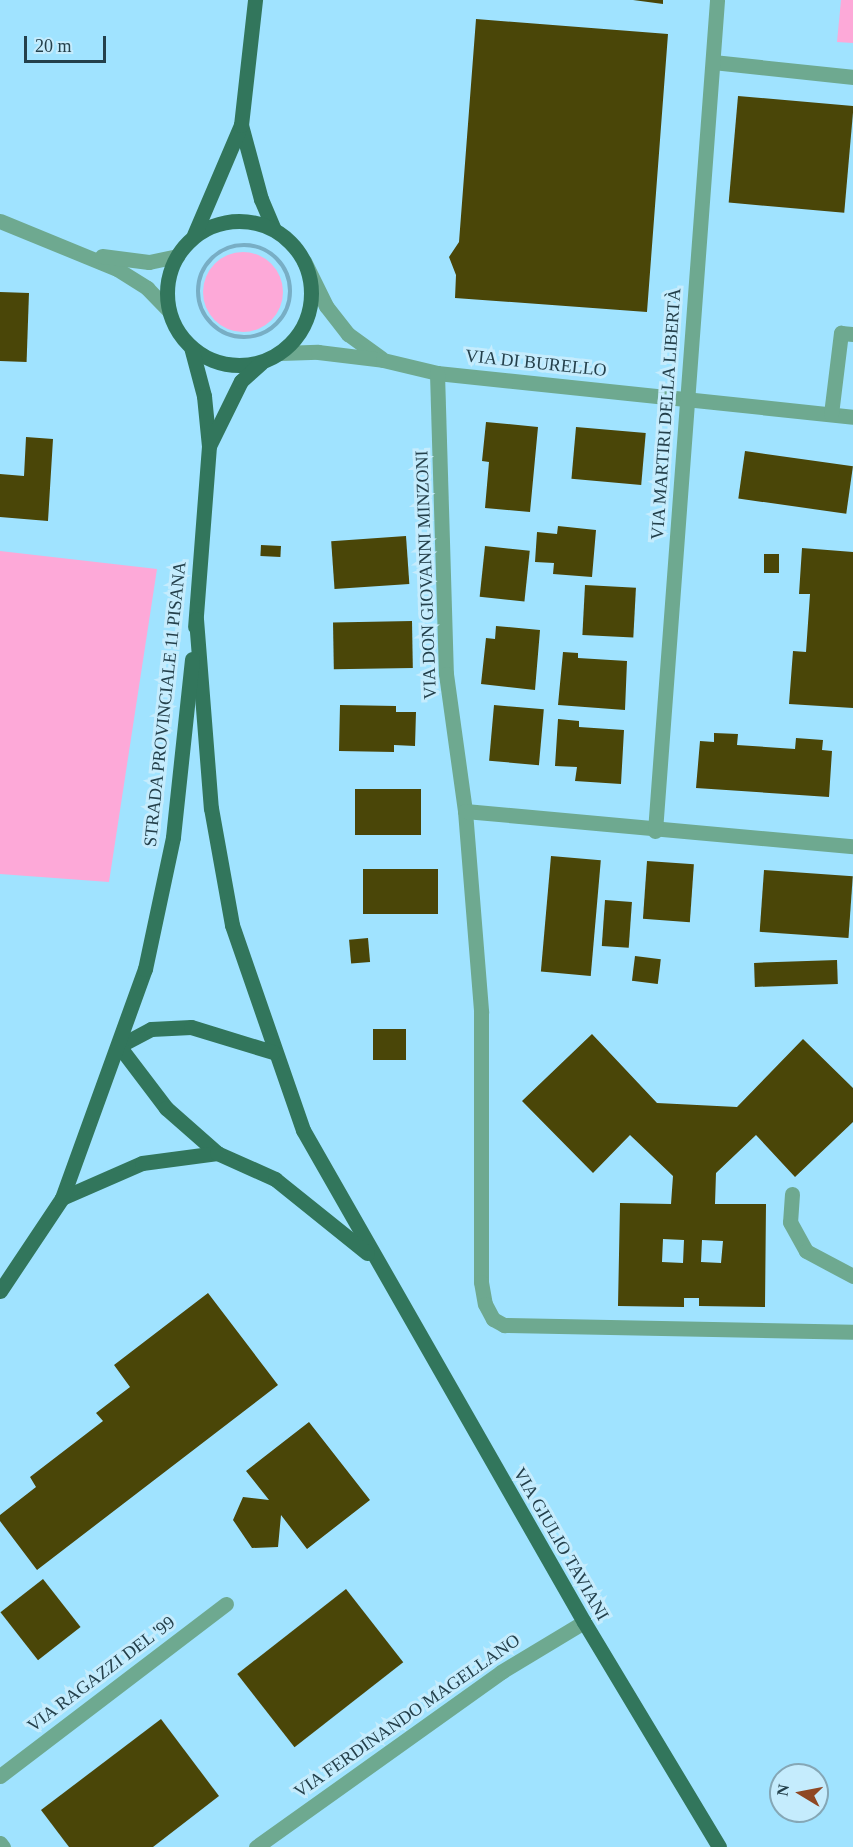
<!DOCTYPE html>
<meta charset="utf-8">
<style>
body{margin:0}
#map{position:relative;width:853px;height:1847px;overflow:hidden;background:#a0e3ff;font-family:"Times New Roman",serif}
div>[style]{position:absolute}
.green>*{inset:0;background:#fda9d8}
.round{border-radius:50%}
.building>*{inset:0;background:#4a4608;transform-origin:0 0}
.path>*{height:4px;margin-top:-2px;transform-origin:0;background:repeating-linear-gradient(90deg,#78aec5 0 4.5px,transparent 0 7.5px)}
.path>.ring{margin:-2px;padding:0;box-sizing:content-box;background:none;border:4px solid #78aec5;border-radius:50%}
.minor>*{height:15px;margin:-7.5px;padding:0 7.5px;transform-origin:7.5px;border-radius:7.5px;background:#6ea990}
.major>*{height:15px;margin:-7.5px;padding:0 7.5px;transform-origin:7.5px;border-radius:7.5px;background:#32765c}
.major>.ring{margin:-7.5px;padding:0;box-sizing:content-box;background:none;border:15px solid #32765c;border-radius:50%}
span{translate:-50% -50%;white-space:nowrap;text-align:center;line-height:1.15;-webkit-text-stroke:6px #c5ecfd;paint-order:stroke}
.street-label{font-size:18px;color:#24404b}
.north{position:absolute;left:769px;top:1763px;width:60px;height:60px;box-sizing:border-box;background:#c5ecfd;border:2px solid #85a7b6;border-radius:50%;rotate:280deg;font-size:16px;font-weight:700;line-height:24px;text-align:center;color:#24404b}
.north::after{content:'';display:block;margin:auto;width:21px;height:27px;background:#8f4824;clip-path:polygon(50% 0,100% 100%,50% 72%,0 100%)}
.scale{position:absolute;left:24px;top:36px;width:82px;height:27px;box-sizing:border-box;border:3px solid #24404b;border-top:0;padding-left:8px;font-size:18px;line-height:21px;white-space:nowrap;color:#24404b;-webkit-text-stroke:4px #c5ecfd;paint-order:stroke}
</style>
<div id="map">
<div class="green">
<i style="clip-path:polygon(841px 0,853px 0,853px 43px,837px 42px)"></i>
<i class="round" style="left:203px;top:252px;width:80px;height:80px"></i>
<i style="clip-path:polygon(0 551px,157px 569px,109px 882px,0 874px)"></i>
</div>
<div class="building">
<i style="clip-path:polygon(633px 0,663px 0,663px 4px)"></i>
<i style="clip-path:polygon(476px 19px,668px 34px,647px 312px,455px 298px,456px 275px,449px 257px,459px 242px)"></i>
<i style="left:738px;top:96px;width:116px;height:107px;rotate:5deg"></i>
<i style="left:0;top:292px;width:29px;height:69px;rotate:2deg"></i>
<i style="clip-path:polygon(486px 422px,538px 427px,530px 512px,485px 508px,489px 462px,482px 461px)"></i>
<i style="left:576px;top:427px;width:70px;height:52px;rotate:5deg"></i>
<i style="clip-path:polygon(26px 437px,53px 439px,48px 521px,0 517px,0 474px,24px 476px)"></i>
<i style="left:745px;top:451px;width:109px;height:48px;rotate:8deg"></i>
<i style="clip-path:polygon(558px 526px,596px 530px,592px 577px,553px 574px,554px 563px,535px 562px,537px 532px,557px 534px)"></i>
<i style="left:406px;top:536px;width:48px;height:75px;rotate:86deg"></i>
<i style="left:261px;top:545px;width:20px;height:11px;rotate:3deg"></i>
<i style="left:485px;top:546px;width:45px;height:51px;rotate:6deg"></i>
<i style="clip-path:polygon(802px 548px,853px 552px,853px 708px,789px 704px,793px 651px,806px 652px,810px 594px,799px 594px)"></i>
<i style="left:764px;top:554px;width:15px;height:19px"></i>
<i style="left:585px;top:585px;width:51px;height:50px;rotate:3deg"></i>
<i style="left:412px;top:621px;width:47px;height:79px;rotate:89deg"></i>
<i style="clip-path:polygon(496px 626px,540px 630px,535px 690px,481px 684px,486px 638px,495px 639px)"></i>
<i style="clip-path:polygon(563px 652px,578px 653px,578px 658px,627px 661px,625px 710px,558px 705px)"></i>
<i style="clip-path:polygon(340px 705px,396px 706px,396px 712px,416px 712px,415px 746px,394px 745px,394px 752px,339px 751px)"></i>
<i style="left:494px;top:705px;width:50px;height:56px;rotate:5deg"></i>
<i style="clip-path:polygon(558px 719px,579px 721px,579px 727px,624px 730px,621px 784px,575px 781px,577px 767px,555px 766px)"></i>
<i style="clip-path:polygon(714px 733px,738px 734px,737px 745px,795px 749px,796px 738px,823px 740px,822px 750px,832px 751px,829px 797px,696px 788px,700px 741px,714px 742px)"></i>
<i style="left:355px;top:789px;width:66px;height:46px"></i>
<i style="left:551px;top:856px;width:50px;height:116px;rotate:5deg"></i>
<i style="left:647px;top:861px;width:47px;height:58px;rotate:4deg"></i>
<i style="left:363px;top:869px;width:75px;height:45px"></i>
<i style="left:764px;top:870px;width:89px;height:62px;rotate:4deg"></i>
<i style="left:605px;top:900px;width:27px;height:46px;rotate:4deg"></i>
<i style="left:368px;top:938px;width:24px;height:19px;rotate:85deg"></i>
<i style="left:635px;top:956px;width:26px;height:25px;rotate:7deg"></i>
<i style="left:837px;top:960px;width:24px;height:83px;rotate:88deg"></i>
<i style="left:373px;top:1029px;width:33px;height:31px"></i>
<i style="clip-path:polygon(evenodd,592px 1034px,657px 1103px,737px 1107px,803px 1039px,853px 1088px,853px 1122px,795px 1177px,756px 1135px,716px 1173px,715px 1204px,766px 1204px,765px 1307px,699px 1306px,699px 1298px,684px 1298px,684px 1307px,618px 1306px,620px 1203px,671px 1204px,673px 1176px,630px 1135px,593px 1173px,522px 1101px,592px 1034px,663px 1239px,684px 1240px,683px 1263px,662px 1262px,663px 1239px,592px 1034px,702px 1240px,723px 1241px,721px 1263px,701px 1262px,702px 1240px)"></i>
<i style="clip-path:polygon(208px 1293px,278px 1385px,37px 1570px,0 1521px,0 1515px,36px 1487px,30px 1477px,103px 1421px,96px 1413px,130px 1387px,114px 1365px)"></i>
<i style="clip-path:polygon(309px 1422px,370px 1500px,307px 1549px,281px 1515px,278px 1547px,252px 1548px,233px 1520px,243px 1497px,269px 1500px,246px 1471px)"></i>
<i style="left:43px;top:1579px;width:61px;height:54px;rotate:52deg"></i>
<i style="left:346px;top:1589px;width:93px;height:138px;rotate:52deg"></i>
<i style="clip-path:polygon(161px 1719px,219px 1796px,153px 1847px,69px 1847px,41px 1810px)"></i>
</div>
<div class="path">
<i class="ring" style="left:198px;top:245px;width:88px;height:88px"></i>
</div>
<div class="minor">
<i style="left:713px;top:62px;width:141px;rotate:6.1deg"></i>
<i style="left:0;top:221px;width:126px;rotate:22.3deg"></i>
<i style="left:117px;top:269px;width:36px;rotate:32deg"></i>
<i style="left:147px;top:288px;width:30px;rotate:46deg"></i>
<i style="left:102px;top:256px;width:47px;rotate:7.3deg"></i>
<i style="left:149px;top:262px;width:29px;rotate:-12deg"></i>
<i style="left:304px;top:261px;width:50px;rotate:63.9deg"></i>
<i style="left:326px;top:306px;width:36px;rotate:52deg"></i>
<i style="left:348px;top:334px;width:41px;rotate:36deg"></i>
<i style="left:280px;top:353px;width:38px;rotate:-2deg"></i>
<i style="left:318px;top:352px;width:65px;rotate:7deg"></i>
<i style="left:383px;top:360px;width:56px;rotate:13.5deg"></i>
<i style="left:437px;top:373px;width:418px;rotate:6deg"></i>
<i style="left:437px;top:373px;width:301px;rotate:88.3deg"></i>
<i style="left:446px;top:674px;width:138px;rotate:82.1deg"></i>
<i style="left:465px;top:811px;width:202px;rotate:85.4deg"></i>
<i style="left:481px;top:1012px;width:270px;rotate:90deg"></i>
<i style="left:481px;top:1282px;width:22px;rotate:80deg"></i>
<i style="left:485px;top:1304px;width:17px;rotate:62deg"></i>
<i style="left:493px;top:1319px;width:13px;rotate:29deg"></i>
<i style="left:504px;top:1325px;width:349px;rotate:1.1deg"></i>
<i style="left:831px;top:414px;width:82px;rotate:-83deg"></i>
<i style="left:841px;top:333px;width:12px;rotate:5deg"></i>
<i style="left:465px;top:811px;width:390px;rotate:5.2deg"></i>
<i style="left:655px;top:831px;width:833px;rotate:-85.73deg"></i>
<i style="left:792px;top:1194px;width:28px;rotate:94deg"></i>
<i style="left:790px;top:1222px;width:33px;rotate:61deg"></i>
<i style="left:806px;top:1251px;width:53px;rotate:28deg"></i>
<i style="left:0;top:1776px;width:284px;rotate:-37.3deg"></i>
<i style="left:0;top:1843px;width:5px;rotate:53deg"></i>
<i style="left:256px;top:1847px;width:301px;rotate:-35.5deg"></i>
<i style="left:501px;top:1672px;width:97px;rotate:-31.1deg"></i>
</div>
<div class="major">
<i style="left:241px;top:125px;width:77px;rotate:74.9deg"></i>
<i style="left:261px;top:199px;width:33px;rotate:67deg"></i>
<i class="ring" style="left:167px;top:221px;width:129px;height:129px"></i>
<i style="left:194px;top:235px;width:120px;rotate:-66.9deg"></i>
<i style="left:241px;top:125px;width:126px;rotate:-83.6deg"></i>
<i style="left:191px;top:347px;width:51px;rotate:75.1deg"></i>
<i style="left:204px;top:396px;width:50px;rotate:84.3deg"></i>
<i style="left:209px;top:446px;width:181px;rotate:94.4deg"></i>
<i style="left:209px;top:446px;width:72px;rotate:-63.8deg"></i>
<i style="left:241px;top:381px;width:27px;rotate:-42deg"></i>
<i style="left:196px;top:619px;width:190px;rotate:85.5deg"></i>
<i style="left:211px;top:808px;width:119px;rotate:79.8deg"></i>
<i style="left:232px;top:925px;width:217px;rotate:70.9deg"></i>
<i style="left:303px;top:1130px;width:567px;rotate:60.27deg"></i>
<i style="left:584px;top:1622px;width:262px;rotate:59deg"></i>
<i style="left:119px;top:1046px;width:36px;rotate:-28deg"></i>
<i style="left:151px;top:1029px;width:40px;rotate:-2.9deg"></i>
<i style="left:191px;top:1027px;width:86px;rotate:17deg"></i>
<i style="left:119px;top:1046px;width:78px;rotate:52.8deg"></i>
<i style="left:166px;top:1108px;width:68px;rotate:41.4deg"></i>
<i style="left:62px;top:1198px;width:87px;rotate:-23.6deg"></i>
<i style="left:142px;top:1163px;width:76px;rotate:-7.6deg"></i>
<i style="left:217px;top:1153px;width:64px;rotate:24.1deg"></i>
<i style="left:275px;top:1179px;width:118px;rotate:38.8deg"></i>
<i style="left:0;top:1291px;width:112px;rotate:-56.3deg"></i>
<i style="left:62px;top:1198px;width:244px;rotate:-70.1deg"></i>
<i style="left:145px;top:969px;width:135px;rotate:-78deg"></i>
<i style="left:173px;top:837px;width:179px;rotate:-83.9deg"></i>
</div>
<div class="street-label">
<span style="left:536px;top:363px;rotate:6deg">VIA DI BURELLO</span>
<span style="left:666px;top:414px;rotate:-86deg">VIA MARTIRI DELLA LIBERTÀ</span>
<span style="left:426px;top:575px;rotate:-92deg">VIA DON GIOVANNI MINZONI</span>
<span style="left:165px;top:704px;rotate:-84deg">STRADA PROVINCIALE 11 PISANA</span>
<span style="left:561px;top:1544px;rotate:60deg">VIA GIULIO TAVIANI</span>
<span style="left:101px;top:1674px;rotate:-37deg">VIA RAGAZZI DEL '99</span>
<span style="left:407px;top:1716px;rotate:-35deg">VIA FERDINANDO MAGELLANO</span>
</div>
<div class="north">N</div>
<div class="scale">20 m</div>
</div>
